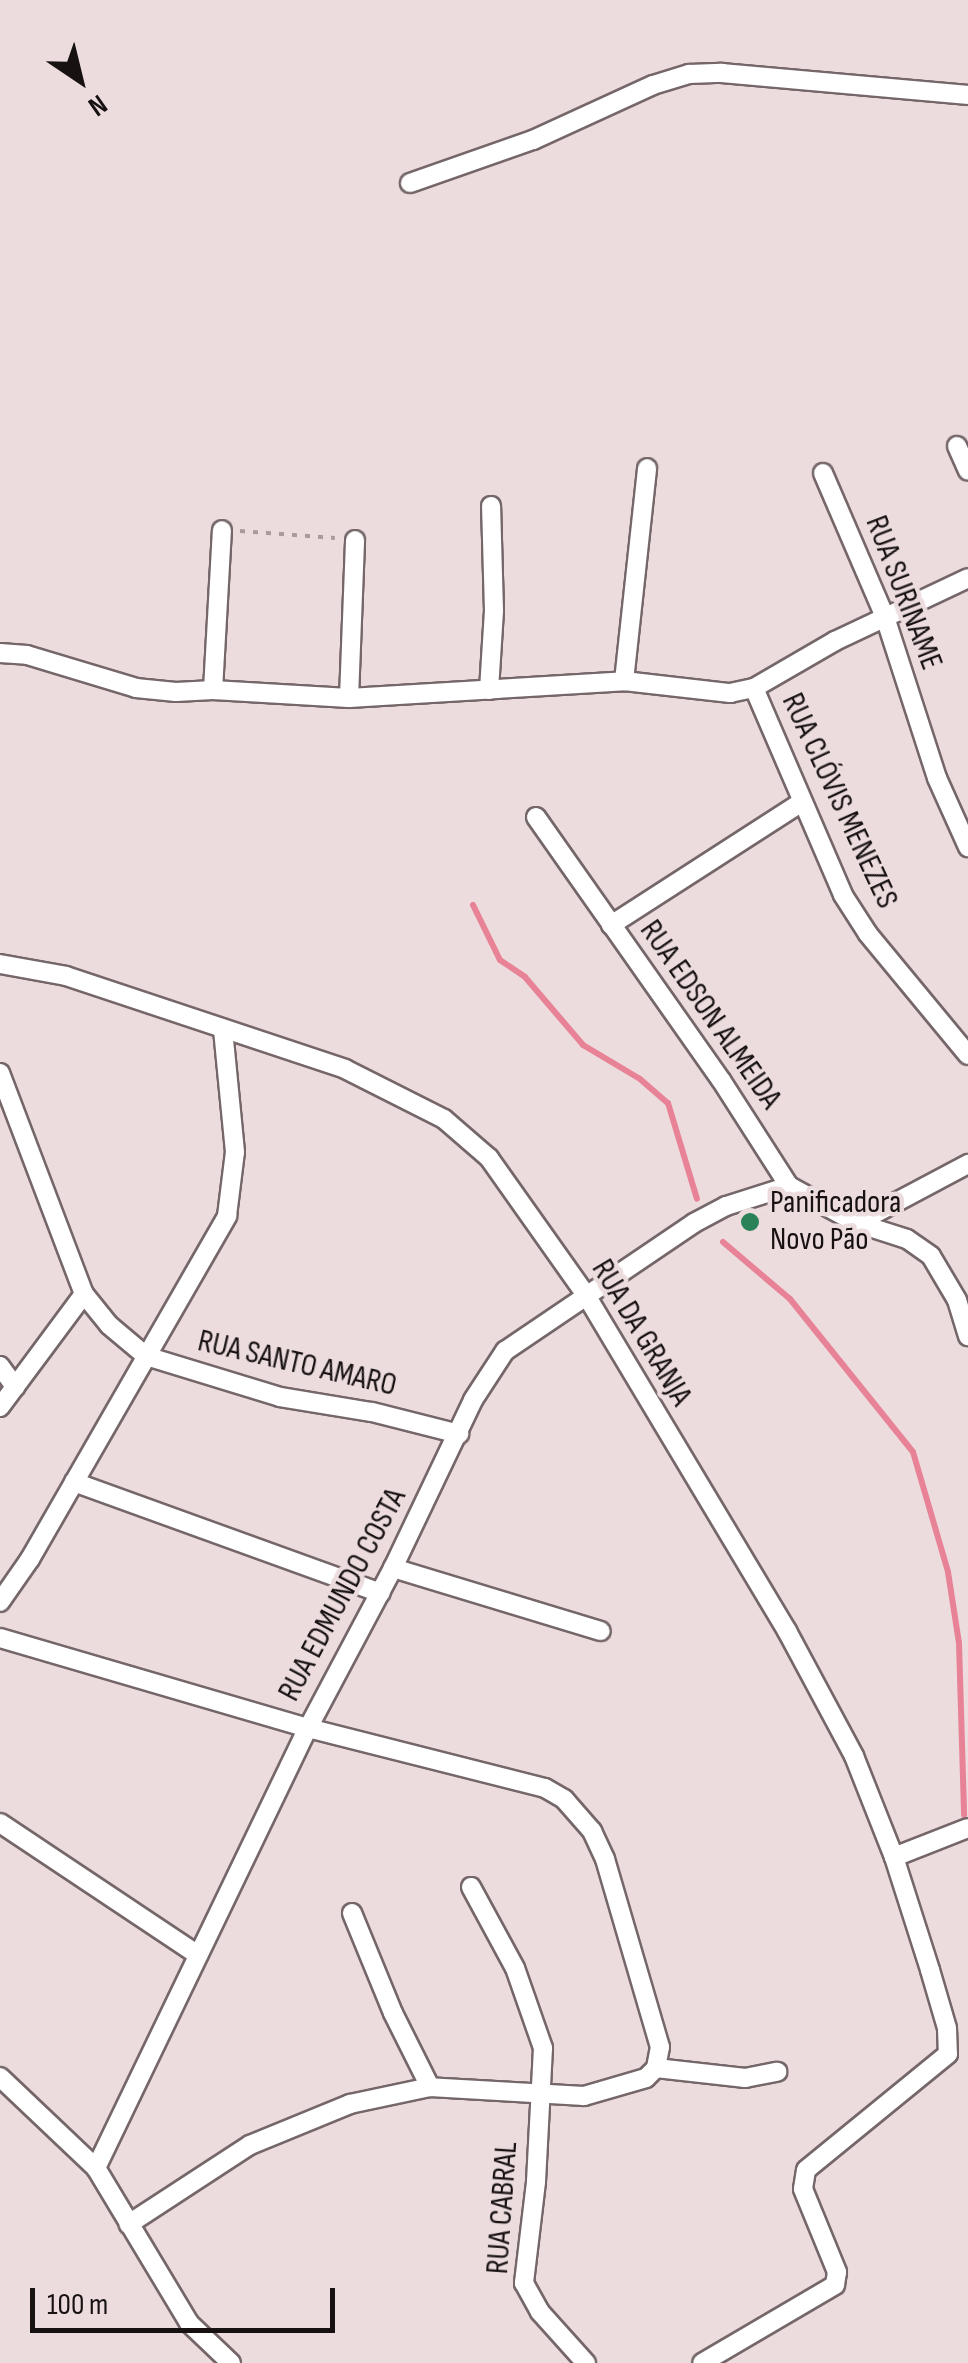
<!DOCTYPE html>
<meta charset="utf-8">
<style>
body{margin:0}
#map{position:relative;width:968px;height:2363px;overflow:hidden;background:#ecdcde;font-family:"Sofia Sans Condensed",sans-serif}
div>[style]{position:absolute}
.stream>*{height:6px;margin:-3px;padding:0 3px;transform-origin:3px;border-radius:3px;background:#e88296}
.building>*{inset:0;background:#fca7b6;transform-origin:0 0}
.path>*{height:4px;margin-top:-2px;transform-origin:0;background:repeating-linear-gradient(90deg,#a79b9c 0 5px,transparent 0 13px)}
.roads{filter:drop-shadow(2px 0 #756769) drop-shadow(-2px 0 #756769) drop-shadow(0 2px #756769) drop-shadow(0 -2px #756769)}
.street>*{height:18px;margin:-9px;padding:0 9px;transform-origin:9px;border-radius:9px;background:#fff}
.dots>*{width:28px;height:28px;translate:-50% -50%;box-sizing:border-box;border:5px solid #ecdcde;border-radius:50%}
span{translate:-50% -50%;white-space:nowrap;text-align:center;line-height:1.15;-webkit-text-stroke:9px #ecdcde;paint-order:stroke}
.street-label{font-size:32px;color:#171112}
.poi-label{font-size:32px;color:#171112}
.left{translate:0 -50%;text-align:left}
.north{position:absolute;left:30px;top:30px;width:100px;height:100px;-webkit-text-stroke:8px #ecdcde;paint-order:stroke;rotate:145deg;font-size:28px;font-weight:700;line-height:40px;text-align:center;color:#171112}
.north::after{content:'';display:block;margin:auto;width:35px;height:45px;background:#171112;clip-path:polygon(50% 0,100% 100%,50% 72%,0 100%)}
.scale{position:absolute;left:30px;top:2288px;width:305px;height:45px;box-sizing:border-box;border:5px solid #171112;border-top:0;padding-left:12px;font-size:30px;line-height:35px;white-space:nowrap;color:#171112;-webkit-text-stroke:8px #ecdcde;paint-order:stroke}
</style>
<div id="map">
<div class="stream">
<i style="left:473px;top:905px;width:61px;rotate:63.9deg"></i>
<i style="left:500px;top:960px;width:30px;rotate:34deg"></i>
<i style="left:525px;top:977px;width:89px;rotate:49.5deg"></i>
<i style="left:583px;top:1045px;width:66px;rotate:30.8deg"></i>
<i style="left:640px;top:1079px;width:37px;rotate:41deg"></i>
<i style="left:668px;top:1103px;width:100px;rotate:73.2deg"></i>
<i style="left:723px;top:1242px;width:88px;rotate:40.4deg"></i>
<i style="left:790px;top:1299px;width:196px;rotate:51.2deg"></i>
<i style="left:913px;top:1452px;width:125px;rotate:73.7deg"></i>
<i style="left:948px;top:1572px;width:72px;rotate:81.2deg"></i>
<i style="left:959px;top:1643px;width:172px;rotate:88.3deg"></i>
</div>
<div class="building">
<i style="left:744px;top:1209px;width:20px;height:20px;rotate:18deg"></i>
</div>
<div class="path">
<i style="left:240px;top:531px;width:95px;rotate:4.2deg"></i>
</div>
<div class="roads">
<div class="street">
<i style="left:410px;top:183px;width:130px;rotate:-19.3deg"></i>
<i style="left:533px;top:140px;width:132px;rotate:-24.6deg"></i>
<i style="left:653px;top:85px;width:38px;rotate:-17deg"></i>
<i style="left:689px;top:74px;width:33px;rotate:-2deg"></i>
<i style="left:722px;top:73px;width:247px;rotate:5.1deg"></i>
<i style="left:957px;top:446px;width:27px;rotate:66deg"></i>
<i style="left:823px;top:473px;width:157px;rotate:66.7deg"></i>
<i style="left:885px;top:617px;width:169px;rotate:72.1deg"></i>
<i style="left:937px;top:778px;width:76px;rotate:65.8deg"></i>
<i style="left:0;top:653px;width:27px;rotate:4deg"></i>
<i style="left:27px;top:655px;width:114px;rotate:16.8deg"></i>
<i style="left:136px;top:688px;width:40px;rotate:5.7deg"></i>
<i style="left:176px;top:692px;width:37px;rotate:-3deg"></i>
<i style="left:213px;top:690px;width:136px;rotate:3.4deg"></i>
<i style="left:349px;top:698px;width:276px;rotate:-3.5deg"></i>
<i style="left:624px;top:681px;width:107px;rotate:6.5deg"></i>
<i style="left:730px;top:693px;width:25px;rotate:-12deg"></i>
<i style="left:754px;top:688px;width:94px;rotate:-30.1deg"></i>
<i style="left:835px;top:641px;width:147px;rotate:-25.3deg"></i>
<i style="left:624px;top:681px;width:214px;rotate:-83.8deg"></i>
<i style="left:754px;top:688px;width:225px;rotate:66.7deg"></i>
<i style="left:843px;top:895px;width:46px;rotate:57.3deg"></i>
<i style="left:868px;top:934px;width:157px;rotate:50.4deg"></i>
<i style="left:213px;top:690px;width:160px;rotate:-86.8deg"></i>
<i style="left:489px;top:690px;width:79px;rotate:-86.4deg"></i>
<i style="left:494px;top:611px;width:105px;rotate:-91.6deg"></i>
<i style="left:349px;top:698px;width:158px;rotate:-87.8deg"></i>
<i style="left:536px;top:817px;width:322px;rotate:54.9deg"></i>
<i style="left:721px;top:1080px;width:126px;rotate:57.3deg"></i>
<i style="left:789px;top:1186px;width:77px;rotate:28.6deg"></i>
<i style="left:857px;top:1223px;width:52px;rotate:17.7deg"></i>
<i style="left:907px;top:1239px;width:29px;rotate:35deg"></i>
<i style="left:931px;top:1256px;width:51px;rotate:59.4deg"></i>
<i style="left:957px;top:1300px;width:38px;rotate:73deg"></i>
<i style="left:611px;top:925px;width:225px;rotate:-32.8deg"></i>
<i style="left:0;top:964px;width:67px;rotate:10.3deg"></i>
<i style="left:66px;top:976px;width:294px;rotate:18.4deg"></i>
<i style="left:345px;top:1069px;width:111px;rotate:26.8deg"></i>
<i style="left:444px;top:1119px;width:60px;rotate:40.9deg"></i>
<i style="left:489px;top:1158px;width:168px;rotate:54.7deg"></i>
<i style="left:586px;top:1295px;width:392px;rotate:59.1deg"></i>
<i style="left:787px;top:1631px;width:142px;rotate:61.8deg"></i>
<i style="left:854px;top:1756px;width:109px;rotate:68.4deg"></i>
<i style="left:894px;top:1857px;width:119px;rotate:72.3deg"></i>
<i style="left:930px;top:1970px;width:60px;rotate:73.7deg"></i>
<i style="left:947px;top:2028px;width:26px;rotate:88deg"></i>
<i style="left:948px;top:2054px;width:183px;rotate:140.8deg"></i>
<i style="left:806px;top:2170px;width:19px;rotate:99deg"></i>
<i style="left:803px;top:2189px;width:90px;rotate:67.7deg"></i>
<i style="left:837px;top:2272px;width:13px;rotate:99deg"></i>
<i style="left:835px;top:2285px;width:154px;rotate:149.6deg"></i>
<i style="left:0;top:1073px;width:236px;rotate:69.2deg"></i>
<i style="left:84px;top:1294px;width:40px;rotate:51deg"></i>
<i style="left:109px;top:1325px;width:48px;rotate:40deg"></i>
<i style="left:146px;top:1356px;width:140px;rotate:17deg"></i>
<i style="left:280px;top:1397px;width:93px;rotate:9.3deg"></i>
<i style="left:372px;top:1412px;width:90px;rotate:14.2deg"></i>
<i style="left:857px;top:1223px;width:126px;rotate:-28deg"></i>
<i style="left:0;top:1366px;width:26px;rotate:54deg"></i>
<i style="left:0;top:1407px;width:141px;rotate:-53.4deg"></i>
<i style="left:74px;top:1482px;width:326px;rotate:19.9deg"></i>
<i style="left:393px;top:1568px;width:217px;rotate:16.9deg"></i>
<i style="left:0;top:1602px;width:52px;rotate:-55.1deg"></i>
<i style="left:30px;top:1559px;width:396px;rotate:-60.1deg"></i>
<i style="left:227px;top:1216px;width:64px;rotate:-82.9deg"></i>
<i style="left:235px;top:1152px;width:124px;rotate:-95.6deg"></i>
<i style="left:0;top:1638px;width:321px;rotate:16.3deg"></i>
<i style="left:308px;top:1728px;width:244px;rotate:14.2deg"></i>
<i style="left:545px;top:1788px;width:22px;rotate:30deg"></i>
<i style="left:564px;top:1799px;width:43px;rotate:48.8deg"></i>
<i style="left:592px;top:1831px;width:31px;rotate:65deg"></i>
<i style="left:605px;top:1859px;width:196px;rotate:73.7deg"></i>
<i style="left:660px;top:2047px;width:21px;rotate:101deg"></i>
<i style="left:656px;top:2068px;width:14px;rotate:135deg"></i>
<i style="left:646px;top:2078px;width:65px;rotate:163.8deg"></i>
<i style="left:584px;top:2096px;width:154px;rotate:-176.7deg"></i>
<i style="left:430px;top:2087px;width:82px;rotate:168deg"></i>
<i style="left:350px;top:2104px;width:108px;rotate:157.7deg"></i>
<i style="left:250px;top:2145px;width:145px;rotate:146.9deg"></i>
<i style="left:0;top:1823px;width:238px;rotate:33.7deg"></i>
<i style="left:894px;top:1857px;width:79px;rotate:-21.4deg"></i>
<i style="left:471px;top:1887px;width:92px;rotate:61.5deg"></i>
<i style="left:515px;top:1968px;width:85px;rotate:70.7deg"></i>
<i style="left:543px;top:2048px;width:134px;rotate:93deg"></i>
<i style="left:536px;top:2182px;width:102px;rotate:96.8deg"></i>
<i style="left:524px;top:2283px;width:33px;rotate:61deg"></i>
<i style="left:540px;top:2312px;width:69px;rotate:48deg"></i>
<i style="left:352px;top:1913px;width:108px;rotate:67.7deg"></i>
<i style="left:393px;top:2013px;width:83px;rotate:63.4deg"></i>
<i style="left:656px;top:2068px;width:90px;rotate:6.4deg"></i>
<i style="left:745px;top:2078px;width:33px;rotate:-11deg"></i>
<i style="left:0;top:2077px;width:132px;rotate:43.5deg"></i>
<i style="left:96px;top:2168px;width:181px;rotate:59deg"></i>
<i style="left:189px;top:2323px;width:58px;rotate:43.6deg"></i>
<i style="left:96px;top:2168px;width:488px;rotate:-64.3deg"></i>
<i style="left:308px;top:1728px;width:181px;rotate:-62deg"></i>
<i style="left:393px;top:1568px;width:186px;rotate:-64.5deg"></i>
<i style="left:473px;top:1400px;width:59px;rotate:-56.9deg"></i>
<i style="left:505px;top:1351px;width:228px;rotate:-34.1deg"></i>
<i style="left:694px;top:1223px;width:36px;rotate:-28deg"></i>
<i style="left:726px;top:1206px;width:66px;rotate:-17.6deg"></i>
</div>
</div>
<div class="dots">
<i style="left:750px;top:1222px;background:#2a8358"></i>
</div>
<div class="street-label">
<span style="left:903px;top:593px;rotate:69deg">RUA SURINAME</span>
<span style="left:839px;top:801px;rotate:65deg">RUA CLÓVIS MENEZES</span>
<span style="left:710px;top:1015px;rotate:55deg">RUA EDSON ALMEIDA</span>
<span style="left:641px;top:1333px;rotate:59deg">RUA DA GRANJA</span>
<span style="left:297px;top:1364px;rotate:13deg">RUA SANTO AMARO</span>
<span style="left:343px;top:1595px;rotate:-62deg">RUA EDMUNDO COSTA</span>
<span style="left:503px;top:2208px;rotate:-86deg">RUA CABRAL</span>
</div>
<div class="poi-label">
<span class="left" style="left:770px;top:1222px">Panificadora<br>Novo Pão</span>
</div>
<div class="north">N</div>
<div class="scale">100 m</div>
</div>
